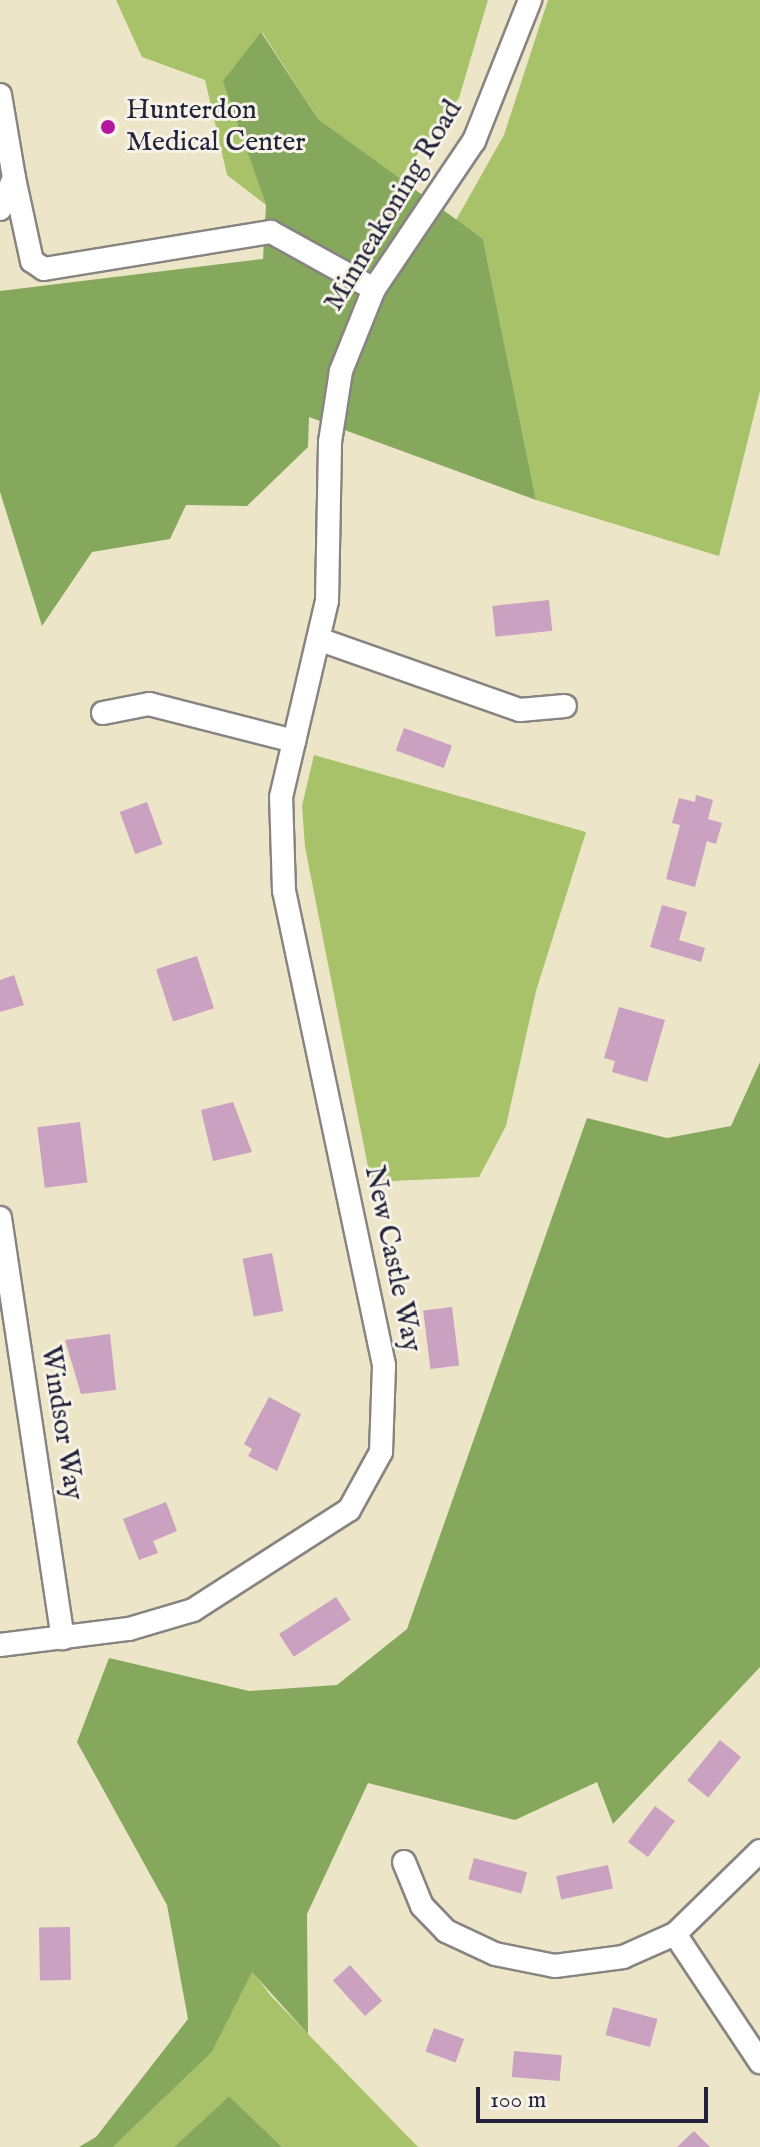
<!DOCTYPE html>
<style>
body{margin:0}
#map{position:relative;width:760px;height:2147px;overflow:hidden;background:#ece5c7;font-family:"IM FELL English",serif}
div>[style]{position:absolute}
.green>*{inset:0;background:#a7c269}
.forest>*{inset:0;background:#85a85d}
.building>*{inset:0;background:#caa1c1;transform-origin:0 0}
.roads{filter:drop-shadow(2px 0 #878481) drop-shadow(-2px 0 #878481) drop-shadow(0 2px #878481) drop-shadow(0 -2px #878481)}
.minor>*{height:22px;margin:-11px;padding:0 11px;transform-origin:11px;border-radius:11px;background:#fff}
.dots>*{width:22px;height:22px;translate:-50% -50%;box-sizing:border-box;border:4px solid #f7f3e8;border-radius:50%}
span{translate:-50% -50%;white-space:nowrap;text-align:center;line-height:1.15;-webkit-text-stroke:6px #f7f3e8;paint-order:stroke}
.poi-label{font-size:28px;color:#22223b}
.left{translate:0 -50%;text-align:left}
.street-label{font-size:28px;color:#22223b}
.scale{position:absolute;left:476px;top:2087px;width:232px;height:36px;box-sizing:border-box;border:4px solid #22223b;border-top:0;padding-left:10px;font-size:24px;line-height:28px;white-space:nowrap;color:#22223b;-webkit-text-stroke:6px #f7f3e8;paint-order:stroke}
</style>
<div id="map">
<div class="green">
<i style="clip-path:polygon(116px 0,488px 0,459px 98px,399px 179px,318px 119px,262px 32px,224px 81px,266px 205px,227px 175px,205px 80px,142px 57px)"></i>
<i style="clip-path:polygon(548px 0,760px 0,760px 391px,719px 556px,536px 500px,483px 239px,456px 220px,504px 135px)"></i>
<i style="clip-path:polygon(314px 755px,586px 832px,536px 991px,506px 1126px,479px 1177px,371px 1182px,305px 847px,302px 806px)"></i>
<i style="clip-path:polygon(252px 1971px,271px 1996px,418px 2147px,282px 2147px,229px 2096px,174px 2147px,113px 2147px,212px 2052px)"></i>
</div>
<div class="forest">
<i style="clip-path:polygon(261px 32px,318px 119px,483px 239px,536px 500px,309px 417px,308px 447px,247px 506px,186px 505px,170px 539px,92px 552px,42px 626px,0 492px,0 291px,263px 259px,266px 205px,223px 81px)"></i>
<i style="clip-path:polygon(760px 1062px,760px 1667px,613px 1824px,597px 1782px,515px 1820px,368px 1783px,307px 1914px,308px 2034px,252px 1972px,212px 2052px,113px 2147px,79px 2147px,96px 2137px,188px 2019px,167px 1905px,77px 1742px,109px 1658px,249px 1691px,337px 1685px,407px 1629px,587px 1118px,667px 1138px,731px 1126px)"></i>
<i style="clip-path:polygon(229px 2096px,282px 2147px,174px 2147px)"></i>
</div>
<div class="building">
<i style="left:549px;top:600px;width:31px;height:57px;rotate:84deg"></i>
<i style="left:404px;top:728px;width:51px;height:24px;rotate:20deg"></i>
<i style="clip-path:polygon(696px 795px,713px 800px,708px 819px,722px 823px,716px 844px,707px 841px,695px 887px,666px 879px,680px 825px,672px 823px,679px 798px,695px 802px)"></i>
<i style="left:147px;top:802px;width:45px;height:29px;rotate:70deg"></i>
<i style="clip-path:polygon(662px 905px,687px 912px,679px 940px,705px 948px,701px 962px,650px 947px)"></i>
<i style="left:197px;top:956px;width:55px;height:43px;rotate:72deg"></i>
<i style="clip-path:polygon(14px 975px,24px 1005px,0 1012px,0 980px)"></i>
<i style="clip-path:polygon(619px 1007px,665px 1020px,647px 1082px,612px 1072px,615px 1061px,604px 1058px)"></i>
<i style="clip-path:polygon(233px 1102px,252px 1152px,213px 1161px,201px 1110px)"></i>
<i style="left:80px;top:1122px;width:61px;height:43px;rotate:83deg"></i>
<i style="left:272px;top:1253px;width:59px;height:30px;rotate:79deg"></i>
<i style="left:452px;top:1307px;width:59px;height:29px;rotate:83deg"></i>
<i style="clip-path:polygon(110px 1334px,116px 1390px,81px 1394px,65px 1340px)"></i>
<i style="clip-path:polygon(269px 1397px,301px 1414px,277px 1471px,248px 1456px,252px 1449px,244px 1444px)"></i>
<i style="clip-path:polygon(166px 1502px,177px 1531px,153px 1541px,158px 1553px,139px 1560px,123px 1519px)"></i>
<i style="left:336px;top:1597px;width:27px;height:68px;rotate:57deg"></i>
<i style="left:720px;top:1740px;width:27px;height:52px;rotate:39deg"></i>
<i style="left:655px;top:1806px;width:25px;height:45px;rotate:37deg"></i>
<i style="left:474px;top:1858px;width:55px;height:22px;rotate:15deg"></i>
<i style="left:608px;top:1865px;width:24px;height:53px;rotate:78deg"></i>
<i style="left:70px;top:1927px;width:53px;height:31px;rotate:89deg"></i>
<i style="left:350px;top:1965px;width:48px;height:23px;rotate:48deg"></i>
<i style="left:613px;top:2007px;width:46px;height:29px;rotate:15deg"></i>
<i style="left:434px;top:2028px;width:32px;height:25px;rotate:20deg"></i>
<i style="left:514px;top:2051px;width:48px;height:26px;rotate:5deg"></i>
<i style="clip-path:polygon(694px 2131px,710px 2147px,677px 2147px)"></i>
</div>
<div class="roads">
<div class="minor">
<i style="left:0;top:95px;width:84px;rotate:80.4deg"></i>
<i style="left:14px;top:178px;width:34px;rotate:114deg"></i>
<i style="left:14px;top:178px;width:85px;rotate:77.8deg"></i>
<i style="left:32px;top:261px;width:14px;rotate:34deg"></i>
<i style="left:44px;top:269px;width:230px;rotate:-9.3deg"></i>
<i style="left:271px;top:232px;width:118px;rotate:29deg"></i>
<i style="left:321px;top:640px;width:211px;rotate:19.4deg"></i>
<i style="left:520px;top:710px;width:45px;rotate:-5.1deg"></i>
<i style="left:103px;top:713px;width:47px;rotate:-11.1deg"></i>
<i style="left:149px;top:704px;width:150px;rotate:14.3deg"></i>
<i style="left:0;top:1218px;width:425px;rotate:81.5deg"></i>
<i style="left:0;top:1645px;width:130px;rotate:-7.1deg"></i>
<i style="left:129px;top:1629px;width:67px;rotate:-16.5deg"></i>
<i style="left:193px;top:1610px;width:185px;rotate:-32.7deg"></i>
<i style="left:349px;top:1510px;width:66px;rotate:-61.1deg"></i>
<i style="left:381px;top:1452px;width:87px;rotate:-88deg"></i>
<i style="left:384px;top:1365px;width:484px;rotate:-101.9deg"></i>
<i style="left:284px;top:891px;width:94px;rotate:-91.8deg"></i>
<i style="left:281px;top:797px;width:201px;rotate:-76.8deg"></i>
<i style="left:327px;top:601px;width:159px;rotate:-88.9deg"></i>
<i style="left:330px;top:442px;width:72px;rotate:-81.2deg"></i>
<i style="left:341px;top:371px;width:88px;rotate:-68.1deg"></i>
<i style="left:374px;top:289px;width:179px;rotate:-56deg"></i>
<i style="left:474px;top:141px;width:152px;rotate:-68.3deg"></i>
<i style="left:404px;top:1862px;width:48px;rotate:67.8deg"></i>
<i style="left:422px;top:1906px;width:35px;rotate:46deg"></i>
<i style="left:446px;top:1931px;width:54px;rotate:25.1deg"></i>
<i style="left:495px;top:1954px;width:61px;rotate:11.3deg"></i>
<i style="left:555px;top:1966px;width:69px;rotate:-7.5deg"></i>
<i style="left:623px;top:1957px;width:57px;rotate:-23.9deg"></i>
<i style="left:675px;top:1934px;width:119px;rotate:-44.3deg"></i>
<i style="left:675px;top:1934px;width:154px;rotate:56.4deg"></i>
</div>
</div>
<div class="dots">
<i style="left:108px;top:127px;background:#b5179e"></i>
</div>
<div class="poi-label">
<span class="left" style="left:126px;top:127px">Hunterdon<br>Medical Center</span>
</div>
<div class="street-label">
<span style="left:394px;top:206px;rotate:-59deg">Minneakoning Road</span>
<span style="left:392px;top:1259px;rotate:78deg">New Castle Way</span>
<span style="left:61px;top:1423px;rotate:81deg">Windsor Way</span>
</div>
<div class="scale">100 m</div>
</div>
